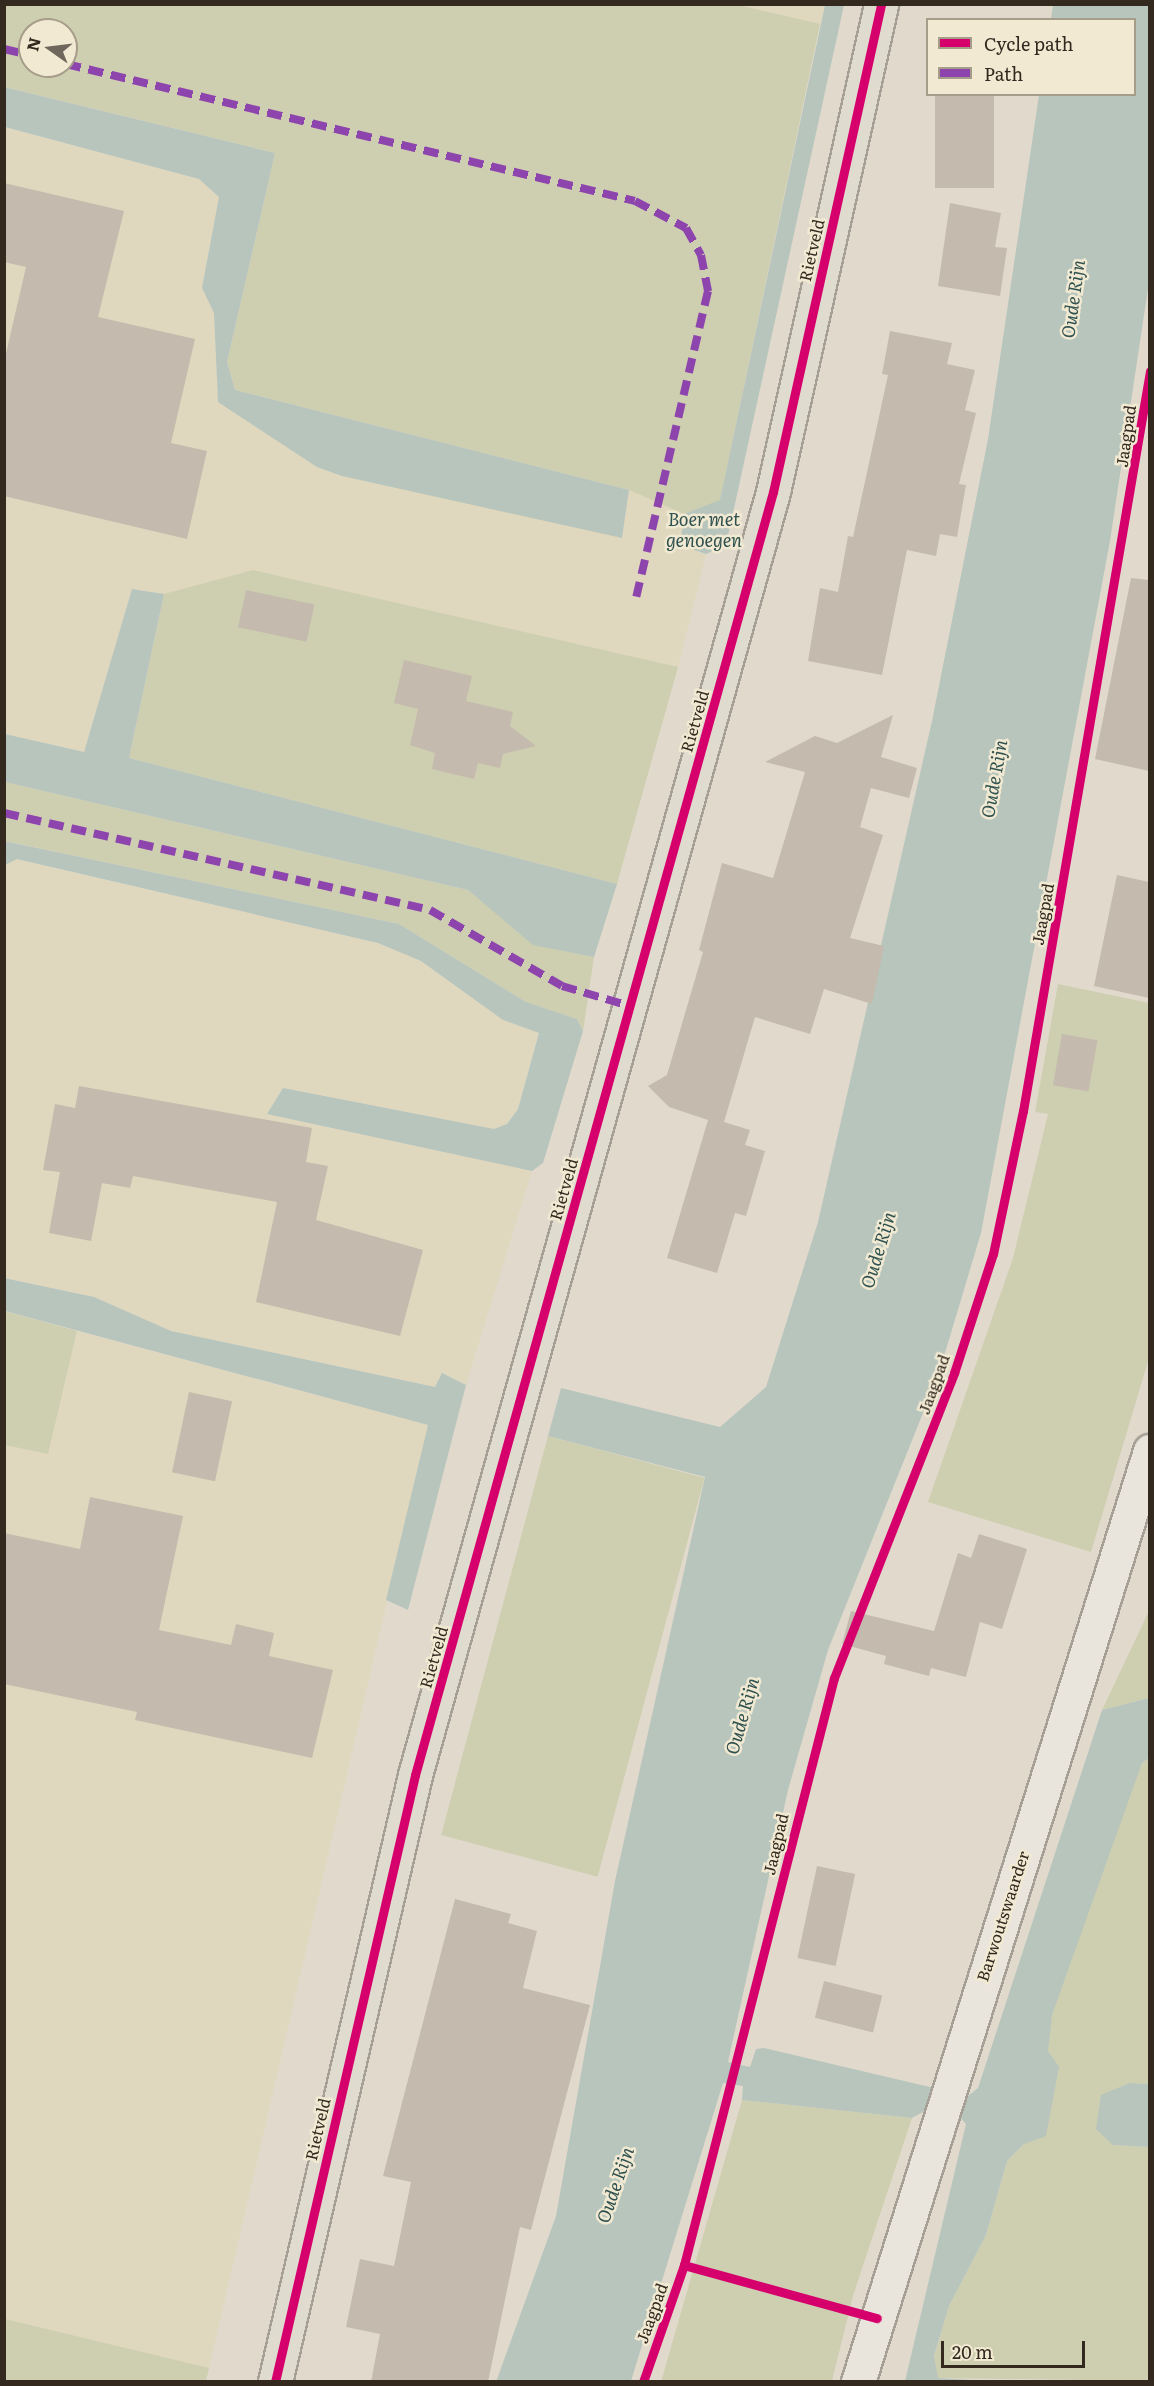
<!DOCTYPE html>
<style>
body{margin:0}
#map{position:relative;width:1154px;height:2386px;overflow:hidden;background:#e1dacc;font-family:Literata,serif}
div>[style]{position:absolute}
.farmland>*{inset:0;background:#dfd8be}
.green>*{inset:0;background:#ceceb0;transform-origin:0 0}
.water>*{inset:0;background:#b7c5bd}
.building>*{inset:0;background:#c4baad;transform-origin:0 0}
.roads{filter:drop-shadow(2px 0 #a69f95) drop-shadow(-2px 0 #a69f95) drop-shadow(0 2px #a69f95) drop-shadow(0 -2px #a69f95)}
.minor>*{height:33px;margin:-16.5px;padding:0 16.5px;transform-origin:16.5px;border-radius:16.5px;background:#e9e5dd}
.major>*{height:33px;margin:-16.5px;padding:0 16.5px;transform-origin:16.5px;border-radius:16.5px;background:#e0dbcf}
.quiet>*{height:8px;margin-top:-4px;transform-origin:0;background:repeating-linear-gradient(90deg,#8e44ad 0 15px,transparent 0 23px)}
.cycleway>*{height:9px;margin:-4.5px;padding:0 4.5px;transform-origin:4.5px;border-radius:4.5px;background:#d6006c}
span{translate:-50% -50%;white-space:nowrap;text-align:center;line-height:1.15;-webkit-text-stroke:5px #f1e9d2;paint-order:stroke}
.street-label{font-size:16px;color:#33291f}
.water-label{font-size:18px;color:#2f514f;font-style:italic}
.frame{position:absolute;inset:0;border:6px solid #33291f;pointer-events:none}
.legend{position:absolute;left:926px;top:18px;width:210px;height:78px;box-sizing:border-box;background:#f1e9d2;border:2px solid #a59c8a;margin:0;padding:8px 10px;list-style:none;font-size:18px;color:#33291f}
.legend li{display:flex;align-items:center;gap:12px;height:30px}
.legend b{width:30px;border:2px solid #a59c8a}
.north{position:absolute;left:18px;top:18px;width:60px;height:60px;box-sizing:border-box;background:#f1e9d2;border:2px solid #a59c8a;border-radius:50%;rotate:284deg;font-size:16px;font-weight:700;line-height:24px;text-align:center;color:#33291f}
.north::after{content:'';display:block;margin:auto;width:21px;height:27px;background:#70675c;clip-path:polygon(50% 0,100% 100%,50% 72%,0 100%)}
.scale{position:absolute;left:941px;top:2341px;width:144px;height:27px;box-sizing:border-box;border:3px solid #33291f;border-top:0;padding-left:8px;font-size:18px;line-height:21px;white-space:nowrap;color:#33291f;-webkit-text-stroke:4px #f1e9d2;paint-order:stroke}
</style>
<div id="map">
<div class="farmland">
<i style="clip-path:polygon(734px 5px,825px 5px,820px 24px)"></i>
<i style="clip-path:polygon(4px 127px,199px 179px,219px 197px,202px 288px,214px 313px,218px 402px,622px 538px,629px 490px,684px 514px,680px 545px,706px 554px,678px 667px,253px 570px,164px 594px,132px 589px,84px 752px,5px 734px)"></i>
<i style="clip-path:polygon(16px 859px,378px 943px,421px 961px,503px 1020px,539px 1033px,518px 1109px,507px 1124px,494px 1129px,283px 1088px,268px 1114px,532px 1171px,466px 1385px,442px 1373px,436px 1387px,171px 1331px,94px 1297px,5px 1278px,4px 865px)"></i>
<i style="clip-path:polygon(77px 1331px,428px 1425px,209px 2368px,5px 2319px,5px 1445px,48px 1454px)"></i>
</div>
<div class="green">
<i style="clip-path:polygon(evenodd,734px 4px,820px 24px,720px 501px,684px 514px,629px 490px,235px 390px,227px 362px,275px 153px,5px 87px,5px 5px,734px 4px,30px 30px,66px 30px,66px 66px,30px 66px,30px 30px)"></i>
<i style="clip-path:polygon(253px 570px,678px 667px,617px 884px,129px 758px,164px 594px)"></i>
<i style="clip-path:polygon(5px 782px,468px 890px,533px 944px,594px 957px,583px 1031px,577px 1019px,526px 1002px,399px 924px,5px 841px)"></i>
<i style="clip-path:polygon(1058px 984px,1149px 1003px,1149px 1358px,1091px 1552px,928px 1502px,1013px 1258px,1048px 1114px,1035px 1112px)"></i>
<i style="clip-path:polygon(4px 1311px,77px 1331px,48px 1454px,5px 1445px)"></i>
<i style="left:548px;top:1436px;width:162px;height:413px;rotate:15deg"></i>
<i style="clip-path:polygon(1149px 1611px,1149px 1698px,1102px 1710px)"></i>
<i style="clip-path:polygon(1149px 1758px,1149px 2084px,1130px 2083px,1113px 2145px,1149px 2147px,1149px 2381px,937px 2378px,934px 2357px,949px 2306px,986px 2235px,1007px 2161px,1024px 2144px,1052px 2015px,1081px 1925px,1142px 1763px)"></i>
<i style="clip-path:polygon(742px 2100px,912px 2118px,853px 2296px,832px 2381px,661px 2382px)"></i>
<i style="clip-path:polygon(5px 2319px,209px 2368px,206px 2381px,5px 2381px)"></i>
</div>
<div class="water">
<i style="clip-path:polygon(825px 5px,844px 5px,726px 545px,706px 554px,680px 545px,684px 514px,720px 500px)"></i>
<i style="clip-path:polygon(1053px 5px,1149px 5px,1149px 282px,1110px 541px,981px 1233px,939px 1373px,828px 1650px,788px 1790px,728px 2062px,750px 2067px,756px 2049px,764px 2048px,968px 2096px,978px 2088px,1102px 1710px,1149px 1698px,1149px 1758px,1142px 1763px,1052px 2015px,1048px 2051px,1059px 2067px,1046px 2136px,1024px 2144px,1007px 2161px,986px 2235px,949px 2306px,934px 2356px,938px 2378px,989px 2381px,905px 2381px,966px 2124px,959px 2116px,925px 2111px,912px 2118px,742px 2100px,743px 2086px,723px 2083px,631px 2381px,496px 2382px,556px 2216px,615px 1881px,705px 1477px,548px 1436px,561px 1388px,720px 1427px,766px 1387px,818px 1222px,932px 721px,988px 439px,1039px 95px,1134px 94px,1134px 20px,1051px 19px)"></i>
<i style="clip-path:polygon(4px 87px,275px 153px,227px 362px,235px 390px,629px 490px,622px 538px,342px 476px,317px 467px,218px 402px,214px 313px,202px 288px,219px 197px,199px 179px,5px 127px)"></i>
<i style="clip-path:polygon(132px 589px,164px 594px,129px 758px,617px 884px,594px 957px,533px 945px,468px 890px,5px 782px,5px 734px,84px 752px)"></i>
<i style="clip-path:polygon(4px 841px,399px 924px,526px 1002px,577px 1019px,583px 1031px,543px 1163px,532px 1171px,267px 1114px,283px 1088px,494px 1129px,507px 1124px,518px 1109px,539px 1033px,503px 1020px,421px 961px,378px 943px,17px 859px,5px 865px)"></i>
<i style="clip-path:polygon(4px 1278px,94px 1297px,171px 1331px,435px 1387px,442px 1373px,466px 1385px,408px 1610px,386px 1600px,428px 1425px,5px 1311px)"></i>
<i style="clip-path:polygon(1130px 2083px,1149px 2084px,1149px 2147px,1113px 2145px,1096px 2129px,1101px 2095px)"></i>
</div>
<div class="building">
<i style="left:935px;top:94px;width:59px;height:94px"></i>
<i style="clip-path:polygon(4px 183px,124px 211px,98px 317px,195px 339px,171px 443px,207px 451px,187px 539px,4px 496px,4px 362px,26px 267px,4px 262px)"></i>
<i style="clip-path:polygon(950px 203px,1001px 213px,995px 247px,1007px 248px,1000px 296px,938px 286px)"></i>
<i style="clip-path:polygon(890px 331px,952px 343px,947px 364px,975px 370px,965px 410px,976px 413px,959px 484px,966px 485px,957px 537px,940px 534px,936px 556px,907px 550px,882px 675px,808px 661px,820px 588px,838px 592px,848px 536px,853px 537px,888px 375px,882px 374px)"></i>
<i style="clip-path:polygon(1131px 578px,1149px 580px,1149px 771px,1095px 759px)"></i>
<i style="left:246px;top:590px;width:70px;height:38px;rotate:12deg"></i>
<i style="clip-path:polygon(404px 660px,472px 676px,466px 701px,513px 712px,510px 726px,536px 746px,503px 754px,500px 768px,478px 763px,474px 779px,432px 769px,435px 753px,410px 745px,418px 709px,394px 703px)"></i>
<i style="clip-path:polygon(893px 715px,881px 757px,917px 768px,909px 798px,871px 788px,860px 827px,883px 835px,850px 938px,884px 946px,872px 1004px,824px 989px,810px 1034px,755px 1017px,724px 1122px,750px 1130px,745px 1145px,765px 1151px,746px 1216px,735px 1213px,717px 1273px,667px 1258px,708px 1120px,669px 1107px,648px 1086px,667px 1075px,703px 952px,699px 950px,722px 863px,773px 878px,805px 772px,765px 762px,815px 736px,837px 743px)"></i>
<i style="clip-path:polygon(1117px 875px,1149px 882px,1149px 998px,1094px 986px)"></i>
<i style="left:1062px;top:1034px;width:36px;height:52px;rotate:10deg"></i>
<i style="clip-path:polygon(79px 1086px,312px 1128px,306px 1162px,328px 1166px,316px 1220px,423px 1250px,400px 1336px,256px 1302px,277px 1202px,133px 1176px,130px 1188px,102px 1183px,91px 1241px,49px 1233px,60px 1172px,43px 1170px,55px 1104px,75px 1108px)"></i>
<i style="left:189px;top:1392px;width:44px;height:82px;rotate:12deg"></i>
<i style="clip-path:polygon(90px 1497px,183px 1516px,159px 1630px,231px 1645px,236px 1624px,274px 1633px,269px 1656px,333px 1670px,312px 1758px,135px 1720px,137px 1712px,4px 1684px,4px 1533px,80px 1549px)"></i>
<i style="clip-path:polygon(979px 1534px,1027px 1549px,1002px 1629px,980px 1622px,966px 1677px,931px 1668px,929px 1676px,884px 1664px,886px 1656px,842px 1644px,851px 1611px,934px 1631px,958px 1553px,971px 1558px)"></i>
<i style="left:817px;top:1866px;width:39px;height:94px;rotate:12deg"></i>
<i style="clip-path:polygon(455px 1899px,511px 1914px,508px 1923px,537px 1931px,523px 1988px,590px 2005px,531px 2230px,520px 2227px,488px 2382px,371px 2382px,380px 2334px,346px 2327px,360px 2259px,394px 2266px,411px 2182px,383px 2176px)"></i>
<i style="left:824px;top:1981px;width:60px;height:38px;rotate:14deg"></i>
</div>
<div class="roads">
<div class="minor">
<i style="left:858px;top:2382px;width:976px;rotate:-72.59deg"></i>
</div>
<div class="major">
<i style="left:275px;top:2382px;width:623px;rotate:-77.01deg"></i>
<i style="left:415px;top:1775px;width:1332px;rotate:-74.41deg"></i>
<i style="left:773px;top:492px;width:500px;rotate:-77.5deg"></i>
</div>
</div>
<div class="quiet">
<i style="left:4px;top:49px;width:27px;rotate:13deg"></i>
<i style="left:66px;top:64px;width:585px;rotate:13.54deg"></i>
<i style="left:635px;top:201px;width:58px;rotate:27.9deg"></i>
<i style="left:686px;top:228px;width:31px;rotate:61deg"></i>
<i style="left:701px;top:255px;width:37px;rotate:79deg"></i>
<i style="left:708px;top:291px;width:314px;rotate:103.2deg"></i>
<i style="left:4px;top:813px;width:437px;rotate:12.8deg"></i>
<i style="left:430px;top:910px;width:152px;rotate:29.9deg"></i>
<i style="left:562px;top:986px;width:71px;rotate:16.4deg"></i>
</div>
<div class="cycleway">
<i style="left:684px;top:2265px;width:200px;rotate:15.4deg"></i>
<i style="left:275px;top:2382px;width:623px;rotate:-77.01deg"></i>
<i style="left:415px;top:1775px;width:1332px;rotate:-74.41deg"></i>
<i style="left:773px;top:492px;width:500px;rotate:-77.5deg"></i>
<i style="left:643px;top:2382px;width:124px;rotate:-70.7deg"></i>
<i style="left:684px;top:2265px;width:606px;rotate:-75.67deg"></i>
<i style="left:834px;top:1678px;width:328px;rotate:-68.5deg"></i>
<i style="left:954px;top:1373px;width:125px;rotate:-71.9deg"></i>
<i style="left:993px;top:1254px;width:146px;rotate:-78.2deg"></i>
<i style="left:1023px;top:1111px;width:751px;rotate:-80.26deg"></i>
</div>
<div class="street-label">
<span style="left:811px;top:250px;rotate:-77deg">Rietveld</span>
<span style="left:1125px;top:436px;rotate:-82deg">Jaagpad</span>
<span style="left:694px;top:721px;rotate:-74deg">Rietveld</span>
<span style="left:1042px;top:914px;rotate:-80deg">Jaagpad</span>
<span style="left:563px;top:1189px;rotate:-74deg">Rietveld</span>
<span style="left:933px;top:1384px;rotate:-70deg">Jaagpad</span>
<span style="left:433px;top:1657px;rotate:-74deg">Rietveld</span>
<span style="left:775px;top:1844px;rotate:-77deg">Jaagpad</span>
<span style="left:1002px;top:1916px;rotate:-72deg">Barwoutswaarder</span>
<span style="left:317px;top:2129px;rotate:-77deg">Rietveld</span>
<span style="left:651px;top:2313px;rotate:-70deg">Jaagpad</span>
</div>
<div class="water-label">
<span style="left:1073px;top:299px;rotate:-82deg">Oude Rijn</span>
<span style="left:704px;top:530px">Boer met<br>genoegen</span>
<span style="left:994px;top:779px;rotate:-80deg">Oude Rijn</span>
<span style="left:878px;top:1250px;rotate:-73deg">Oude Rijn</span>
<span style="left:742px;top:1716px;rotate:-74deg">Oude Rijn</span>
<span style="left:615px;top:2185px;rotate:-71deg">Oude Rijn</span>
</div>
<div class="frame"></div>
<ul class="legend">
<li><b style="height:8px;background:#d6006c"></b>Cycle path</li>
<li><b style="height:8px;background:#8e44ad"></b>Path</li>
</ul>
<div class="north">N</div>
<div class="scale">20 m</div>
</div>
